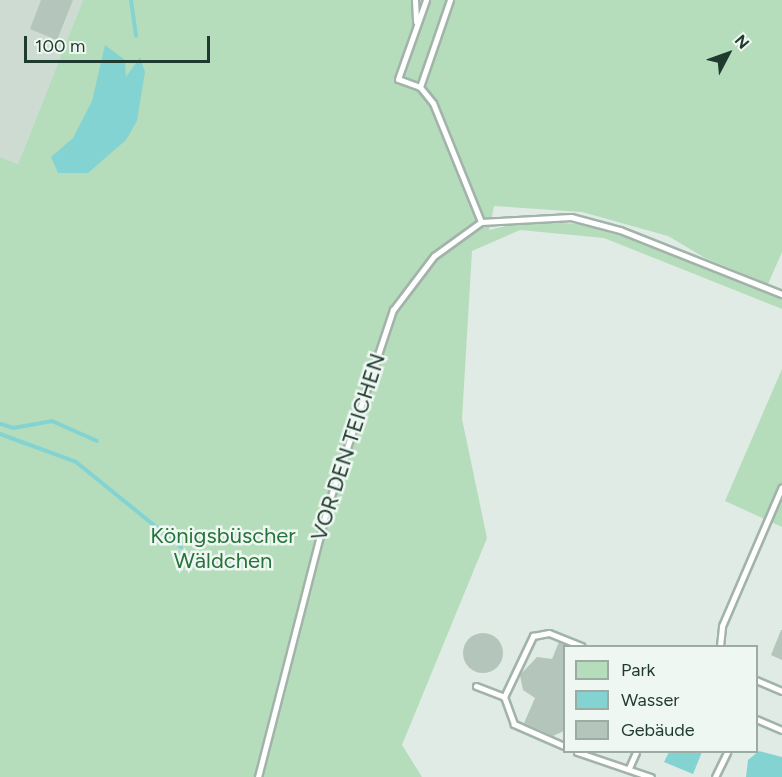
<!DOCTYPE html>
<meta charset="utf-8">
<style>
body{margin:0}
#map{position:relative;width:782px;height:777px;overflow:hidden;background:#dfebe4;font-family:Figtree,sans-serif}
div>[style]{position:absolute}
.built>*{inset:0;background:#cddbd2}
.green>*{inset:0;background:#b6ddbb}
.water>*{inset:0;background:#84d3d3}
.stream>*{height:4px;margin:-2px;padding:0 2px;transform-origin:2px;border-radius:2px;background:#84d3d3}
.building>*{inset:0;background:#b4c6bc}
.round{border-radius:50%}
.roads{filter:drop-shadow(2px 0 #a2b3aa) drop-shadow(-2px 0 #a2b3aa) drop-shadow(0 2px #a2b3aa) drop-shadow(0 -2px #a2b3aa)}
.lane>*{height:5px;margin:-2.5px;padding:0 2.5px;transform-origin:2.5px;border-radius:2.5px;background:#fff}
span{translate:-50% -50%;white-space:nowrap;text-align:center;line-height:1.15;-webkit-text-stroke:5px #eff7f2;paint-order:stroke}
.street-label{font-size:22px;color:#1f3b2f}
.park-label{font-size:22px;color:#28733a}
.legend{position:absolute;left:563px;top:645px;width:195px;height:108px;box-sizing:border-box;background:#eff7f2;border:2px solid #9caca4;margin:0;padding:8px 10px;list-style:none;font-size:18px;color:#1f3b2f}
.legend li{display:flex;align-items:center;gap:12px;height:30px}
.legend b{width:30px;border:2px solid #9caca4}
.north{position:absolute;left:698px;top:24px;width:60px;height:60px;-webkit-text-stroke:4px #eff7f2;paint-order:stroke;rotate:49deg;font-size:16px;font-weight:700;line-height:24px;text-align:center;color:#1f3b2f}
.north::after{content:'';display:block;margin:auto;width:21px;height:27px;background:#1f3b2f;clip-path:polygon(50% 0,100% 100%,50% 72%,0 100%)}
.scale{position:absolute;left:24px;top:36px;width:186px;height:27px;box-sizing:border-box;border:3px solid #1f3b2f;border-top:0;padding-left:8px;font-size:18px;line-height:21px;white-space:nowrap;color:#1f3b2f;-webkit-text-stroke:4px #eff7f2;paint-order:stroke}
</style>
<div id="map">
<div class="built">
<i style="clip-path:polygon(0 0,83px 0,18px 164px,0 157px)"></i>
</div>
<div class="green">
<i style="clip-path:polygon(83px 0,782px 0,782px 252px,768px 284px,705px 258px,668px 236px,582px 212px,494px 206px,489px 230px,527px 221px,580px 224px,652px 245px,782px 297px,782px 309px,604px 238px,520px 230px,472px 251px,462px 419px,487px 538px,402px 745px,422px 777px,0 777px,0 157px,18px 164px)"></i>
<i style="clip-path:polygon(782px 369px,782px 527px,725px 501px)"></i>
</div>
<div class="water">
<i style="clip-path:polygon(105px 45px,125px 60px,126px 77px,140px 57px,145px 72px,137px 121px,126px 140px,88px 173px,58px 173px,51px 157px,73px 138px,92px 101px)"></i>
<i style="clip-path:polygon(759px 751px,782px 757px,782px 777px,746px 777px,748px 760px)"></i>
<i style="clip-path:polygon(669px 752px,702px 752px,693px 774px,664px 762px)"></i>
</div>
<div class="stream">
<i style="left:131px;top:0;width:36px;rotate:82deg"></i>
<i style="left:1px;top:424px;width:13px;rotate:18deg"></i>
<i style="left:13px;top:428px;width:40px;rotate:-10deg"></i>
<i style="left:52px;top:421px;width:49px;rotate:24deg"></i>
<i style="left:0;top:434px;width:81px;rotate:20.2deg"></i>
<i style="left:76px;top:462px;width:135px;rotate:39deg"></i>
</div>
<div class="building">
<i style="clip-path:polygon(41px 0,73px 0,57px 40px,30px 29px)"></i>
<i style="clip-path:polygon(781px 630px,782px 630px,782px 660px,771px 655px)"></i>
<i class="round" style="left:463px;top:633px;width:40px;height:40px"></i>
<i style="clip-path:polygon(559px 642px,564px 645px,564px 731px,553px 736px,524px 723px,535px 698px,523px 690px,520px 675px,537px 657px,552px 659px)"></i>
</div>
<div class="roads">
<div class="lane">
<i style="left:415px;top:0;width:22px;rotate:87deg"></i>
<i style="left:420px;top:87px;width:21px;rotate:51deg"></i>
<i style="left:433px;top:103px;width:128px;rotate:68deg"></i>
<i style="left:420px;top:87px;width:23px;rotate:-160deg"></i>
<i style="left:398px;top:79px;width:84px;rotate:-70.5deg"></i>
<i style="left:420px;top:87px;width:92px;rotate:-71deg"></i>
<i style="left:720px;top:646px;width:20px;rotate:-84deg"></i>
<i style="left:722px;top:626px;width:151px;rotate:-66.7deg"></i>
<i style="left:756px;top:680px;width:28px;rotate:23deg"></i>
<i style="left:476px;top:686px;width:30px;rotate:21deg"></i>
<i style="left:756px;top:719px;width:28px;rotate:23deg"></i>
<i style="left:564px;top:746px;width:55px;rotate:-156.3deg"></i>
<i style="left:514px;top:724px;width:29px;rotate:-110deg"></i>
<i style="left:504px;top:697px;width:68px;rotate:-64.6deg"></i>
<i style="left:533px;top:636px;width:16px;rotate:-11deg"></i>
<i style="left:549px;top:633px;width:35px;rotate:22deg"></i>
<i style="left:577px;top:752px;width:78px;rotate:18.7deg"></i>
<i style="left:629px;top:768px;width:17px;rotate:-66deg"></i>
<i style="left:258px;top:777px;width:281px;rotate:-75.6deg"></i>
<i style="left:328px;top:505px;width:206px;rotate:-71.6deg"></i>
<i style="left:393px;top:310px;width:68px;rotate:-52.8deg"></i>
<i style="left:434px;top:256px;width:58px;rotate:-35.9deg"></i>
<i style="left:481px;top:222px;width:90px;rotate:-3.2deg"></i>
<i style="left:571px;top:217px;width:51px;rotate:14.9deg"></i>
<i style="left:620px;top:230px;width:174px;rotate:21.6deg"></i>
<i style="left:715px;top:777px;width:28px;rotate:-64deg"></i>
</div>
</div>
<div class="street-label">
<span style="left:348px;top:447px;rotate:-72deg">VOR DEN TEICHEN</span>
</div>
<div class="park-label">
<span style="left:223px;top:548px">Königsbüscher<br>Wäldchen</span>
</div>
<ul class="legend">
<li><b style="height:16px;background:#b6ddbb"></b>Park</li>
<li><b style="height:16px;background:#84d3d3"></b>Wasser</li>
<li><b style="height:16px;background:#b4c6bc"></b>Gebäude</li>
</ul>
<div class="north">N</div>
<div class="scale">100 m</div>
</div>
